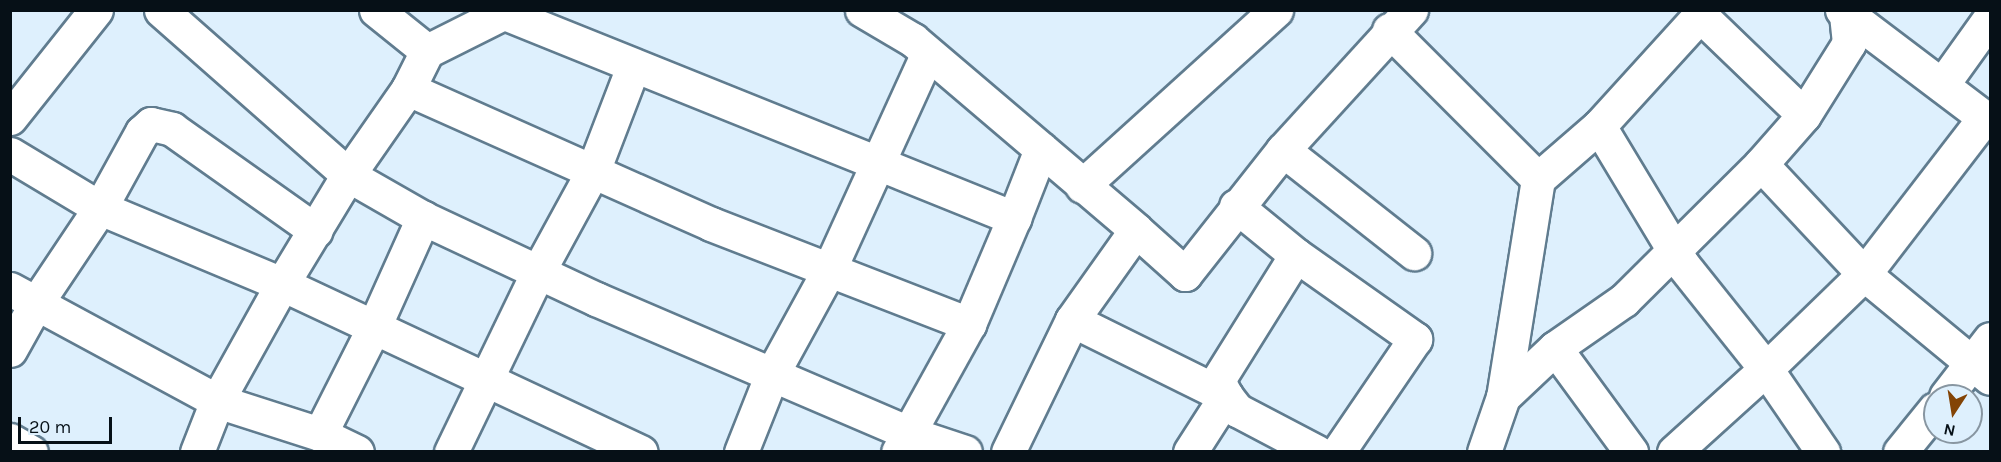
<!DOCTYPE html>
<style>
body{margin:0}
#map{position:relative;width:2001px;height:462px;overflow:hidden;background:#def0fd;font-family:Karla,sans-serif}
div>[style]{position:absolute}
.roads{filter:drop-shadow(2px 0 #607c8f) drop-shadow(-2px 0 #607c8f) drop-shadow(0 2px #607c8f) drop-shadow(0 -2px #607c8f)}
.minor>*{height:33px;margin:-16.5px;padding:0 16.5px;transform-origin:16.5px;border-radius:16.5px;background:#fff}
span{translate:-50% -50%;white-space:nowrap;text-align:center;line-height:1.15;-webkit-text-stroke:4.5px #def0fd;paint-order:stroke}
.frame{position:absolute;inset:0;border:12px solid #061017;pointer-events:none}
.north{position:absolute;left:1923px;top:384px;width:60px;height:60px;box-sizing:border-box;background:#def0fd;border:2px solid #8896a1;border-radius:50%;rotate:192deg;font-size:16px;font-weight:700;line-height:24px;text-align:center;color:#061017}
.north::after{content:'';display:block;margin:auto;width:21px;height:27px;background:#834406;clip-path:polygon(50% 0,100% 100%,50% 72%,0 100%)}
.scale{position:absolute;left:18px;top:417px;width:94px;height:27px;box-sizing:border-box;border:3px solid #061017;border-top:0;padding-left:8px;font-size:18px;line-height:21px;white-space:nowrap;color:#061017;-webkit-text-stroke:4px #def0fd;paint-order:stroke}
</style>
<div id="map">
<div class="roads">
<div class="minor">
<i style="left:161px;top:10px;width:249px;rotate:41.4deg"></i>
<i style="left:348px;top:175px;width:86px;rotate:29.8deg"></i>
<i style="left:423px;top:218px;width:191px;rotate:25.1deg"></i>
<i style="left:596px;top:299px;width:340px;rotate:23.2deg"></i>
<i style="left:908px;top:433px;width:60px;rotate:18.4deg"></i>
<i style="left:376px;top:10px;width:65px;rotate:38.8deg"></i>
<i style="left:862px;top:10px;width:59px;rotate:30.5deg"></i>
<i style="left:913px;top:40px;width:293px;rotate:40.4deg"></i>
<i style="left:1842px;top:10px;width:186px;rotate:37.1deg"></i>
<i style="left:507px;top:14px;width:547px;rotate:21.92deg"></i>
<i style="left:1014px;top:218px;width:115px;rotate:113deg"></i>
<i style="left:969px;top:324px;width:146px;rotate:119deg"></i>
<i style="left:1389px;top:30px;width:211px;rotate:45deg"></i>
<i style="left:1538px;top:179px;width:221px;rotate:99.1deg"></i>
<i style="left:1503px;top:397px;width:58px;rotate:109.1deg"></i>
<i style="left:1942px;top:85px;width:82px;rotate:-54.4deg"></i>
<i style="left:408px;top:89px;width:332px;rotate:24deg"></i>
<i style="left:711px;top:224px;width:277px;rotate:21.2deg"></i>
<i style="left:10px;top:118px;width:138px;rotate:-51.5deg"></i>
<i style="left:1599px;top:126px;width:150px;rotate:-47.7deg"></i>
<i style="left:1700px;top:15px;width:144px;rotate:43.9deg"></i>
<i style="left:1283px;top:150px;width:167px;rotate:38.2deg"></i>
<i style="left:10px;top:154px;width:105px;rotate:31deg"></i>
<i style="left:100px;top:208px;width:197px;rotate:22.7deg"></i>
<i style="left:282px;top:284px;width:396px;rotate:25.1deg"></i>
<i style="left:1761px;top:164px;width:151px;rotate:46.9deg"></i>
<i style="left:1864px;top:274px;width:163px;rotate:39.5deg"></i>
<i style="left:1538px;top:179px;width:81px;rotate:-41deg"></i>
<i style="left:1599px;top:126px;width:162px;rotate:58.9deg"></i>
<i style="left:1683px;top:265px;width:133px;rotate:51.4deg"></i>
<i style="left:1766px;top:369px;width:101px;rotate:55.5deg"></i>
<i style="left:1082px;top:186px;width:262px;rotate:-42.2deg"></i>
<i style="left:1236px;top:206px;width:77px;rotate:39.2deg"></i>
<i style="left:1296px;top:255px;width:146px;rotate:35.2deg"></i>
<i style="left:1415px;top:339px;width:137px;rotate:124.3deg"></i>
<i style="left:1014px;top:218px;width:74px;rotate:-68.6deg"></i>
<i style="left:10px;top:289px;width:235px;rotate:28.4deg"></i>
<i style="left:217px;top:401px;width:108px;rotate:17.8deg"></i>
<i style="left:320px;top:434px;width:41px;rotate:25.9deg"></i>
<i style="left:1072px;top:320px;width:172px;rotate:26.3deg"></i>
<i style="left:1226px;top:396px;width:18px;rotate:52deg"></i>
<i style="left:1237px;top:410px;width:90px;rotate:27.7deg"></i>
<i style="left:1555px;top:348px;width:129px;rotate:53.8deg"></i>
<i style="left:10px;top:350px;width:51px;rotate:-60.9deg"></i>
<i style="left:35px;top:305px;width:117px;rotate:-56.2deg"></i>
<i style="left:100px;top:208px;width:87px;rotate:-61.1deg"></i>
<i style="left:142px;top:132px;width:12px;rotate:-42deg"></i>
<i style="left:151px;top:124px;width:22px;rotate:13deg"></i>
<i style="left:172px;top:129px;width:176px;rotate:35.3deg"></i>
<i style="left:1946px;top:396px;width:72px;rotate:-52.3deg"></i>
<i style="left:1503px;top:397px;width:71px;rotate:-43.3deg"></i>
<i style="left:1555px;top:348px;width:84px;rotate:-34.8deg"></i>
<i style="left:1624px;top:300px;width:193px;rotate:-44.8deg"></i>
<i style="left:1761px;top:164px;width:65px;rotate:-48.7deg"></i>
<i style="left:1804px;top:115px;width:85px;rotate:-58deg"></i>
<i style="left:1849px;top:43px;width:28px;rotate:-96deg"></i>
<i style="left:1846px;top:15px;width:6px;rotate:-59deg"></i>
<i style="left:320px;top:434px;width:120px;rotate:-63.2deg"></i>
<i style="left:374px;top:327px;width:120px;rotate:-65.8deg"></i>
<i style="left:10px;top:440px;width:24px;rotate:30deg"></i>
<i style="left:197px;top:452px;width:55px;rotate:-68.6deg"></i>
<i style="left:217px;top:401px;width:134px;rotate:-60.9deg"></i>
<i style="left:282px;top:284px;width:127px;rotate:-58.8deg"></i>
<i style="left:348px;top:175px;width:105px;rotate:-55.1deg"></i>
<i style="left:408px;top:89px;width:42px;rotate:-63.4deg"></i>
<i style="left:427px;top:51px;width:92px;rotate:-26.6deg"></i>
<i style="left:451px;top:452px;width:202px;rotate:-64.2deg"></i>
<i style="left:539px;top:270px;width:113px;rotate:-61.4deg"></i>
<i style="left:593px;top:171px;width:111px;rotate:-69deg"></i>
<i style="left:741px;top:452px;width:84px;rotate:-68.3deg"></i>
<i style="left:772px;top:374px;width:119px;rotate:-61.3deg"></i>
<i style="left:829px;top:270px;width:236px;rotate:-65.5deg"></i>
<i style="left:1008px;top:452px;width:147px;rotate:-64.1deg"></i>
<i style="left:1072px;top:320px;width:110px;rotate:-54.6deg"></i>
<i style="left:1136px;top:230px;width:66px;rotate:41.9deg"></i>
<i style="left:1185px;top:274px;width:158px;rotate:-51.7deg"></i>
<i style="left:1283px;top:150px;width:190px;rotate:-47.6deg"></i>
<i style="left:1190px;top:452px;width:67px;rotate:-57.3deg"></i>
<i style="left:1226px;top:396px;width:18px;rotate:-117deg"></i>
<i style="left:1218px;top:380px;width:147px;rotate:-58deg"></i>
<i style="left:1674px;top:452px;width:124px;rotate:-42.1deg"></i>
<i style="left:1766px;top:369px;width:136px;rotate:-44.1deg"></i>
<i style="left:1864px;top:274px;width:198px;rotate:-52.4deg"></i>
<i style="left:1900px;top:452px;width:55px;rotate:-50.9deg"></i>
</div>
</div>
<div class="frame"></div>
<div class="north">N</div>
<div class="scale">20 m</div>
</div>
